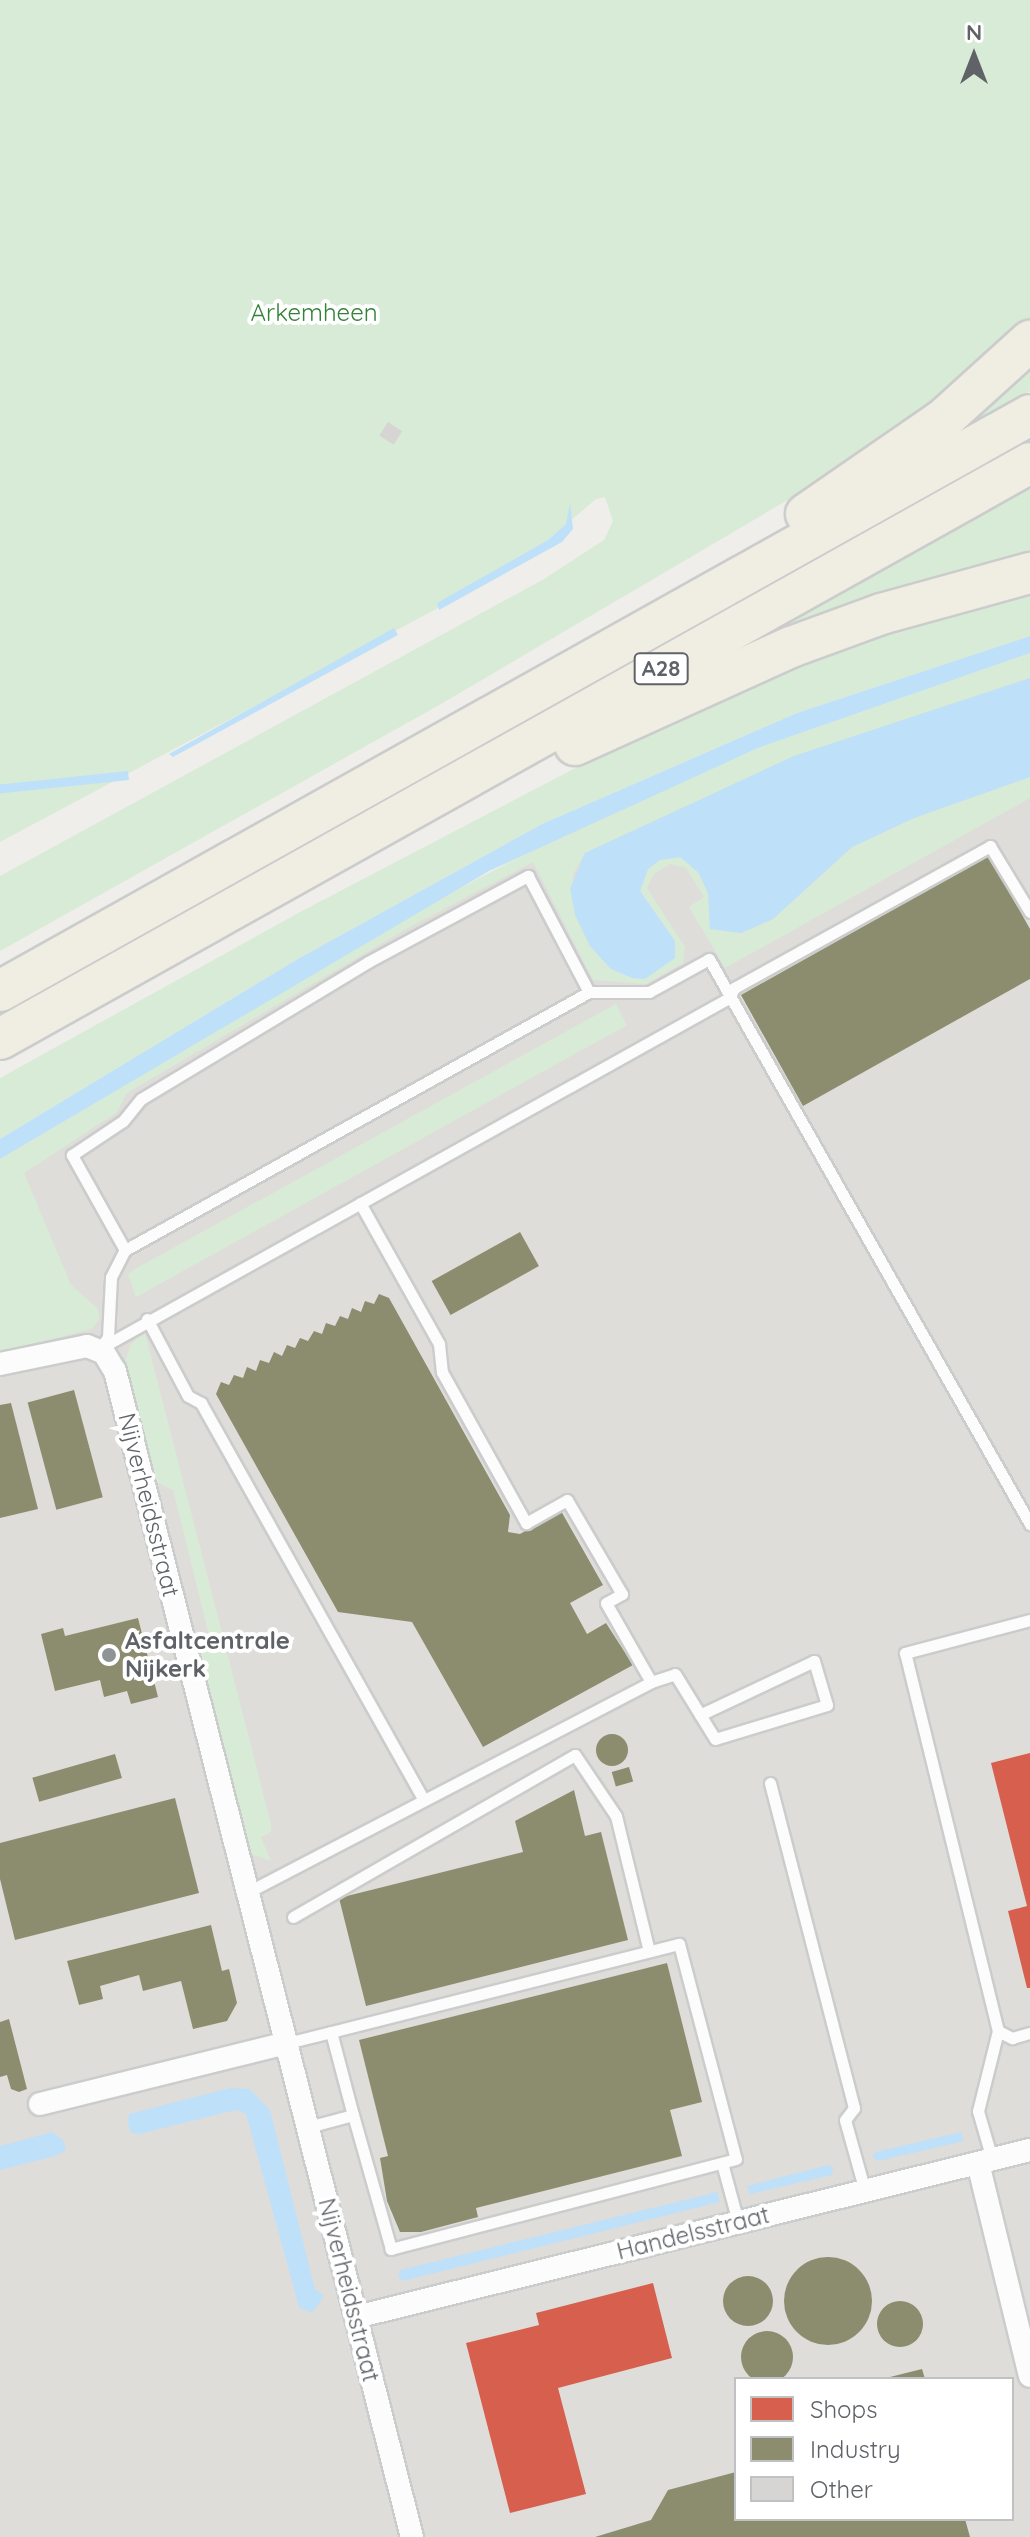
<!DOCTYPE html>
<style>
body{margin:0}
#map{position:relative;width:1030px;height:2537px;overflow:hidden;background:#efeeea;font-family:Quicksand,sans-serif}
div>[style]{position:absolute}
.industrial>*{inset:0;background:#dfddda}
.green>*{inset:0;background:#d8ebd6}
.water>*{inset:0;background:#bfe0f9;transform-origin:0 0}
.shops>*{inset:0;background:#d6604d}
.industry>*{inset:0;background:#8c8c6e;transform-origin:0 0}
.round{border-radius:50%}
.building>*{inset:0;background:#d6d5d3;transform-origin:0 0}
.roads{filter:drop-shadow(2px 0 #cbcccc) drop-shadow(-2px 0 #cbcccc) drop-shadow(0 2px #cbcccc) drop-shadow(0 -2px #cbcccc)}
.service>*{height:11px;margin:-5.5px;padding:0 5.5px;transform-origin:5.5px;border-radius:5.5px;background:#fdfcfc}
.minor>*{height:22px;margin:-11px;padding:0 11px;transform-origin:11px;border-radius:11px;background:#fdfcfc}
.motorway>*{height:40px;margin:-20px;padding:0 20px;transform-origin:20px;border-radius:20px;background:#f0ede3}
.dots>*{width:22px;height:22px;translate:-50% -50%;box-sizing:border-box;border:4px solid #fff;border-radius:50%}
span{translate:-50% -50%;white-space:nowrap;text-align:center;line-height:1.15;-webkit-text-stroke:8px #fff;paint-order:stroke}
.shield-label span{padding:2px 6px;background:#fff;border:2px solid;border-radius:6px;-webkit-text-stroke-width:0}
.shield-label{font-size:22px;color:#5f6368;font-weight:700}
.park-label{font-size:24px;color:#348238}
.street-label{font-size:24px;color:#5f6368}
.poi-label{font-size:24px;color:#5f6368;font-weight:700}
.left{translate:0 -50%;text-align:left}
.legend{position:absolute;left:734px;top:2377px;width:280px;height:144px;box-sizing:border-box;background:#fff;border:2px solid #bfc1c3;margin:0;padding:10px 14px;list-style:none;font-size:24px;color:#5f6368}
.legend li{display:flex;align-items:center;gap:16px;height:40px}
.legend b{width:40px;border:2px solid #bfc1c3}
.north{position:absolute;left:934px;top:16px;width:80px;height:80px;-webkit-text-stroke:6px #fff;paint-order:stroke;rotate:0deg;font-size:22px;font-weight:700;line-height:32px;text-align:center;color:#5f6368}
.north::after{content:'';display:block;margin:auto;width:28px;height:36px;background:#5f6368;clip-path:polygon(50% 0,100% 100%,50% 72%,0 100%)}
</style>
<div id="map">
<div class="industrial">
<i style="clip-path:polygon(evenodd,1030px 663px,1030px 2537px,0 2537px,0 1166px,341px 962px,524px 861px,1030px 663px,736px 2379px,1012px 2379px,1012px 2519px,736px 2519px,736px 2379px)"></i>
</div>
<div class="green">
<i style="clip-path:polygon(0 0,1030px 0,1030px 318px,960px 385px,825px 478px,441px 704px,0 951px,0 876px,544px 579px,604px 540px,613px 521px,605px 497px,596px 499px,548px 540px,438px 603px,438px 608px,0 842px)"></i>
<i style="clip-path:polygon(1030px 353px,1030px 391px,916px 457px)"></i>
<i style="clip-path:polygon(1030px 488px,1030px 565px,721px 661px,858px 583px)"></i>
<i style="clip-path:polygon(1030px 589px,1030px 636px,797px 713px,542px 824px,296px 960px,0 1139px,0 1078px,302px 911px,696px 705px,826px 650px)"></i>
<i style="clip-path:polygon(1030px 653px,1030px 678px,794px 756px,585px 853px,573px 875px,575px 915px,590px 946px,611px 969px,675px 958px,675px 941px,640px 891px,648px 869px,660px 860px,680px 857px,694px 865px,708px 893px,710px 929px,741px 933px,773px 919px,852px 847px,914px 818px,1030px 777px,1030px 798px,725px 968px,689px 907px,704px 897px,686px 868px,670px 864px,654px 874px,647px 888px,685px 947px,683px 963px,646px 984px,593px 980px,533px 862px,406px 929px,127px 1093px,116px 1113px,24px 1173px,71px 1285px,98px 1309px,99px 1319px,92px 1329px,0 1352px,0 1159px,416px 911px,558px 837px,758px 748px)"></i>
<i style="clip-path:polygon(616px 1004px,627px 1025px,136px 1297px,128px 1275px,135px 1269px)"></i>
<i style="clip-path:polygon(144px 1329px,271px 1824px,271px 1832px,261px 1837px,271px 1861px,250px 1854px,198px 1651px,209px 1635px,173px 1490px,154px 1481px,124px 1365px,130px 1346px)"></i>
</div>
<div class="water">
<i style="clip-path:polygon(570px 503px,573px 529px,562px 542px,439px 610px,437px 603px,548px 540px,566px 524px)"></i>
<i style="clip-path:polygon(394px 628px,398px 635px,173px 757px,169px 754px)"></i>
<i style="clip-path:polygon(1030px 636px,1030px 653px,758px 748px,489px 871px,0 1159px,0 1139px,296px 960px,542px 824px,797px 713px)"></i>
<i style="clip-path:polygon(1030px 678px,1030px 777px,914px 818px,852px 847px,773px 919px,741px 933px,710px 929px,708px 893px,699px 873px,680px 857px,660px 860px,648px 869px,640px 891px,675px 941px,675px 958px,645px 979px,632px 978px,611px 969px,590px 946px,575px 915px,570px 889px,585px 853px,794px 756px)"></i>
<i style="left:128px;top:771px;width:9px;height:146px;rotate:84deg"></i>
<i style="clip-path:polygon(230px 2088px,250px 2089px,270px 2110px,315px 2289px,324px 2296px,312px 2313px,299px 2307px,246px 2114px,236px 2110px,140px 2134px,131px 2133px,128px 2125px,129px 2114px)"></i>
<i style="clip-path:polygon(52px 2132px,64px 2141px,66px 2149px,59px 2155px,0 2170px,0 2146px)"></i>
<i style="clip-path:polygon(961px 2132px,964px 2141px,879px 2161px,872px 2157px,875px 2152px)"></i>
<i style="clip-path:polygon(828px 2165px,833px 2168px,832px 2175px,750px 2194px,747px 2186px)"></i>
<i style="clip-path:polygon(717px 2192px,720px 2202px,403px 2281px,398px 2276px,400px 2270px)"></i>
</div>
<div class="shops">
<i style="clip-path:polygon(1030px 1753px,1030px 1988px,1027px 1988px,1008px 1911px,1027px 1906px,991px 1763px)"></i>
<i style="clip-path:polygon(653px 2283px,672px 2358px,558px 2388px,586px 2494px,510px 2513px,466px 2343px,539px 2325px,536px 2313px)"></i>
</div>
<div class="industry">
<i style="clip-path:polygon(989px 856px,1030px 929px,1030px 979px,803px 1106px,741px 995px)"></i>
<i style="left:520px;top:1232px;width:39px;height:101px;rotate:61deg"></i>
<i style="clip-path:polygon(379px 1294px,389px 1298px,510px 1515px,508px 1532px,520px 1534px,561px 1511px,603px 1585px,570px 1603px,587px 1634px,606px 1623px,633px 1665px,483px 1747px,412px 1622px,338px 1612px,216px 1394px,221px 1382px,229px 1385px,234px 1375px,243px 1378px,247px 1367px,256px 1371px,260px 1360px,269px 1363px,274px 1352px,282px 1356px,287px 1345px,295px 1348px,300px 1338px,308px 1341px,314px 1331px,322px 1334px,326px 1323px,335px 1326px,340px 1316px,348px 1319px,352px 1308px,361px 1312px,365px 1301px,374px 1304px)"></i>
<i style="left:74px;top:1390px;width:111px;height:48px;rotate:75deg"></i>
<i style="clip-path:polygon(11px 1403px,38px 1509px,0 1518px,0 1405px)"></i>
<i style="clip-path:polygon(138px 1618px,158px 1697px,131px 1704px,127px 1691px,104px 1697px,100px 1680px,55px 1691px,41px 1634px,63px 1628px,65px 1636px)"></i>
<i class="round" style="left:596px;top:1734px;width:32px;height:32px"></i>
<i style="left:115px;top:1754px;width:25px;height:86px;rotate:74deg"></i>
<i style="left:629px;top:1767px;width:15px;height:18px;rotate:74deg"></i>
<i style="clip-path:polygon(574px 1790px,585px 1836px,601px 1832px,628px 1940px,366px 2006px,339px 1898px,523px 1852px,515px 1821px)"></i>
<i style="clip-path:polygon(175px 1798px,199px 1893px,15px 1940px,0 1879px,0 1843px)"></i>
<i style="clip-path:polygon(211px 1925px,222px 1971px,229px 1969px,237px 2003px,227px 2021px,193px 2029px,181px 1981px,143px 1991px,139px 1975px,100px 1986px,103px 1999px,79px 2005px,67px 1961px)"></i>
<i style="clip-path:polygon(667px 1963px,702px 2102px,670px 2110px,682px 2156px,476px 2208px,478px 2217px,421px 2232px,400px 2232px,387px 2201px,380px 2158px,388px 2156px,359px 2040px)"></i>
<i style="clip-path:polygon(9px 2019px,27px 2089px,19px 2092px,11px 2089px,7px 2075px,0 2077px,0 2022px)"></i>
<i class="round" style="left:784px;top:2257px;width:88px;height:88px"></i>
<i class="round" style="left:723px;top:2276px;width:50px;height:50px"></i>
<i class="round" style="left:877px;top:2301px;width:46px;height:46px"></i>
<i class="round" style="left:741px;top:2331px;width:52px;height:52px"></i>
<i style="clip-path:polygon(922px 2369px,925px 2379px,886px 2379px,886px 2378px)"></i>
<i style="clip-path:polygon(736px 2472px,736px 2519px,965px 2519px,970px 2537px,595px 2537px,651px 2520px,668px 2490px)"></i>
</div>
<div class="building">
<i style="left:388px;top:422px;width:17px;height:16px;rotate:33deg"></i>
</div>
<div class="roads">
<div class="service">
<i style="left:589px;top:992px;width:60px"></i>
<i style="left:649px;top:992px;width:68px;rotate:-28.8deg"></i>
<i style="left:709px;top:959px;width:650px;rotate:60.4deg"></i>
<i style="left:360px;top:1203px;width:162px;rotate:60.7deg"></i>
<i style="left:439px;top:1344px;width:28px;rotate:84deg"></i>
<i style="left:442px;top:1372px;width:173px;rotate:60.9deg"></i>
<i style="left:526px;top:1523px;width:47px;rotate:-29.3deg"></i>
<i style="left:567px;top:1500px;width:109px;rotate:59.7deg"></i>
<i style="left:622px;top:1594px;width:18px;rotate:151deg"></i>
<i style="left:606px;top:1603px;width:91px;rotate:60.3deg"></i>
<i style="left:147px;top:1319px;width:87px;rotate:62deg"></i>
<i style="left:188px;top:1396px;width:15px;rotate:28deg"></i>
<i style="left:201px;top:1403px;width:455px;rotate:60.7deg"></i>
<i style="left:106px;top:1345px;width:713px;rotate:-29.12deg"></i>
<i style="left:729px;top:998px;width:11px;rotate:-63deg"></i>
<i style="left:734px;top:988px;width:293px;rotate:-29deg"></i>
<i style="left:990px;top:846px;width:77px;rotate:58.8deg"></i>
<i style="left:99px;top:1350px;width:16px;rotate:-55deg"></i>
<i style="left:108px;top:1337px;width:60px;rotate:-87.1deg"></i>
<i style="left:111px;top:1277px;width:30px;rotate:-63deg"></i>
<i style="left:125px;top:1250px;width:109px;rotate:-119.2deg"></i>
<i style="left:72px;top:1155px;width:61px;rotate:-33.7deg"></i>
<i style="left:123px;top:1121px;width:28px;rotate:-51deg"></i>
<i style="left:141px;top:1099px;width:265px;rotate:-31.1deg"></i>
<i style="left:368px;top:962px;width:182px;rotate:-28.3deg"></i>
<i style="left:528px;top:876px;width:131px;rotate:62.3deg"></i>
<i style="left:589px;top:992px;width:531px;rotate:150.92deg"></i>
<i style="left:770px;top:1783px;width:336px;rotate:75.5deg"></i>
<i style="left:854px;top:2108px;width:15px;rotate:127deg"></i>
<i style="left:845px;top:2120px;width:74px;rotate:74.3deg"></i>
<i style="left:248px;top:1892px;width:454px;rotate:-27.5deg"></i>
<i style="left:651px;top:1682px;width:25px;rotate:-18deg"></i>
<i style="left:675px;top:1674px;width:76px;rotate:58.4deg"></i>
<i style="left:715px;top:1739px;width:117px;rotate:-16.9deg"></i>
<i style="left:827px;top:1705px;width:46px;rotate:-106.5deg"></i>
<i style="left:814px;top:1661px;width:126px;rotate:154.7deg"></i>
<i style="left:293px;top:1917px;width:325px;rotate:-29.9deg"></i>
<i style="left:575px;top:1755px;width:73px;rotate:56.1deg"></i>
<i style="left:616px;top:1816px;width:139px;rotate:76.3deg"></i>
<i style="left:998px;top:2031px;width:16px;rotate:27deg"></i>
<i style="left:1012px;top:2038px;width:19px;rotate:-16deg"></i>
<i style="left:331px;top:2032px;width:359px;rotate:-14.2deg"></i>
<i style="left:679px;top:1944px;width:222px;rotate:75.2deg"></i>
<i style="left:736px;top:2159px;width:357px;rotate:165.4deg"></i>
<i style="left:391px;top:2249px;width:139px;rotate:-105.8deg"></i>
<i style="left:287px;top:2043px;width:45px;rotate:-14deg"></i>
<i style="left:331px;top:2032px;width:86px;rotate:75.2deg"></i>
<i style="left:353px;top:2115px;width:47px;rotate:165.1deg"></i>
<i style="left:992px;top:2159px;width:50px;rotate:-106.3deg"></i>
<i style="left:978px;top:2111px;width:82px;rotate:-76deg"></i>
<i style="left:998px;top:2031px;width:389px;rotate:-103.8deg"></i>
<i style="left:905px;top:1653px;width:129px;rotate:-14.8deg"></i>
<i style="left:722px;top:2163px;width:61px;rotate:74.8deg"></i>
</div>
<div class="minor">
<i style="left:0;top:1364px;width:89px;rotate:-11.7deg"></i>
<i style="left:87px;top:1346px;width:18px;rotate:22deg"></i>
<i style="left:104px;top:1353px;width:21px;rotate:59deg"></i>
<i style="left:115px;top:1371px;width:1203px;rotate:75.71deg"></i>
<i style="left:40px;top:2104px;width:254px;rotate:-13.9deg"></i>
<i style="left:978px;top:2163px;width:219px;rotate:76.3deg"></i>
<i style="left:356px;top:2317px;width:694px;rotate:-13.92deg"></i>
</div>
<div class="motorway">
<i style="left:806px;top:514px;width:169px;rotate:-34.6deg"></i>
<i style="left:945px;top:418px;width:115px;rotate:-42.2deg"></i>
<i style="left:575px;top:745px;width:237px;rotate:-24.4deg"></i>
<i style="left:791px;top:647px;width:96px;rotate:-20.1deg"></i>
<i style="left:881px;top:614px;width:155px;rotate:-15.4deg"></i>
<i style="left:0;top:991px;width:1180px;rotate:-29.21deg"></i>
<i style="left:0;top:1039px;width:1180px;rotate:-29.21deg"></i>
</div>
</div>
<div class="dots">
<i style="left:109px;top:1655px;background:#919496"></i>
</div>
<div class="shield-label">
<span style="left:661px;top:669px">A28</span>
</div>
<div class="park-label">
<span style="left:314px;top:313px">Arkemheen</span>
</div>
<div class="street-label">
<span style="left:149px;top:1505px;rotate:76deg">Nijverheidsstraat</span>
<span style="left:693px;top:2233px;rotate:-14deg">Handelsstraat</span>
<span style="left:349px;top:2290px;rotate:76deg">Nijverheidsstraat</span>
</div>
<div class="poi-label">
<span class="left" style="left:125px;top:1655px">Asfaltcentrale<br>Nijkerk</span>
</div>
<ul class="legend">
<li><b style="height:22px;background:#d6604d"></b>Shops</li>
<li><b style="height:22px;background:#8c8c6e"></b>Industry</li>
<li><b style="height:22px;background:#d6d5d3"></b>Other</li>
</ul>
<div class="north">N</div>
</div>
